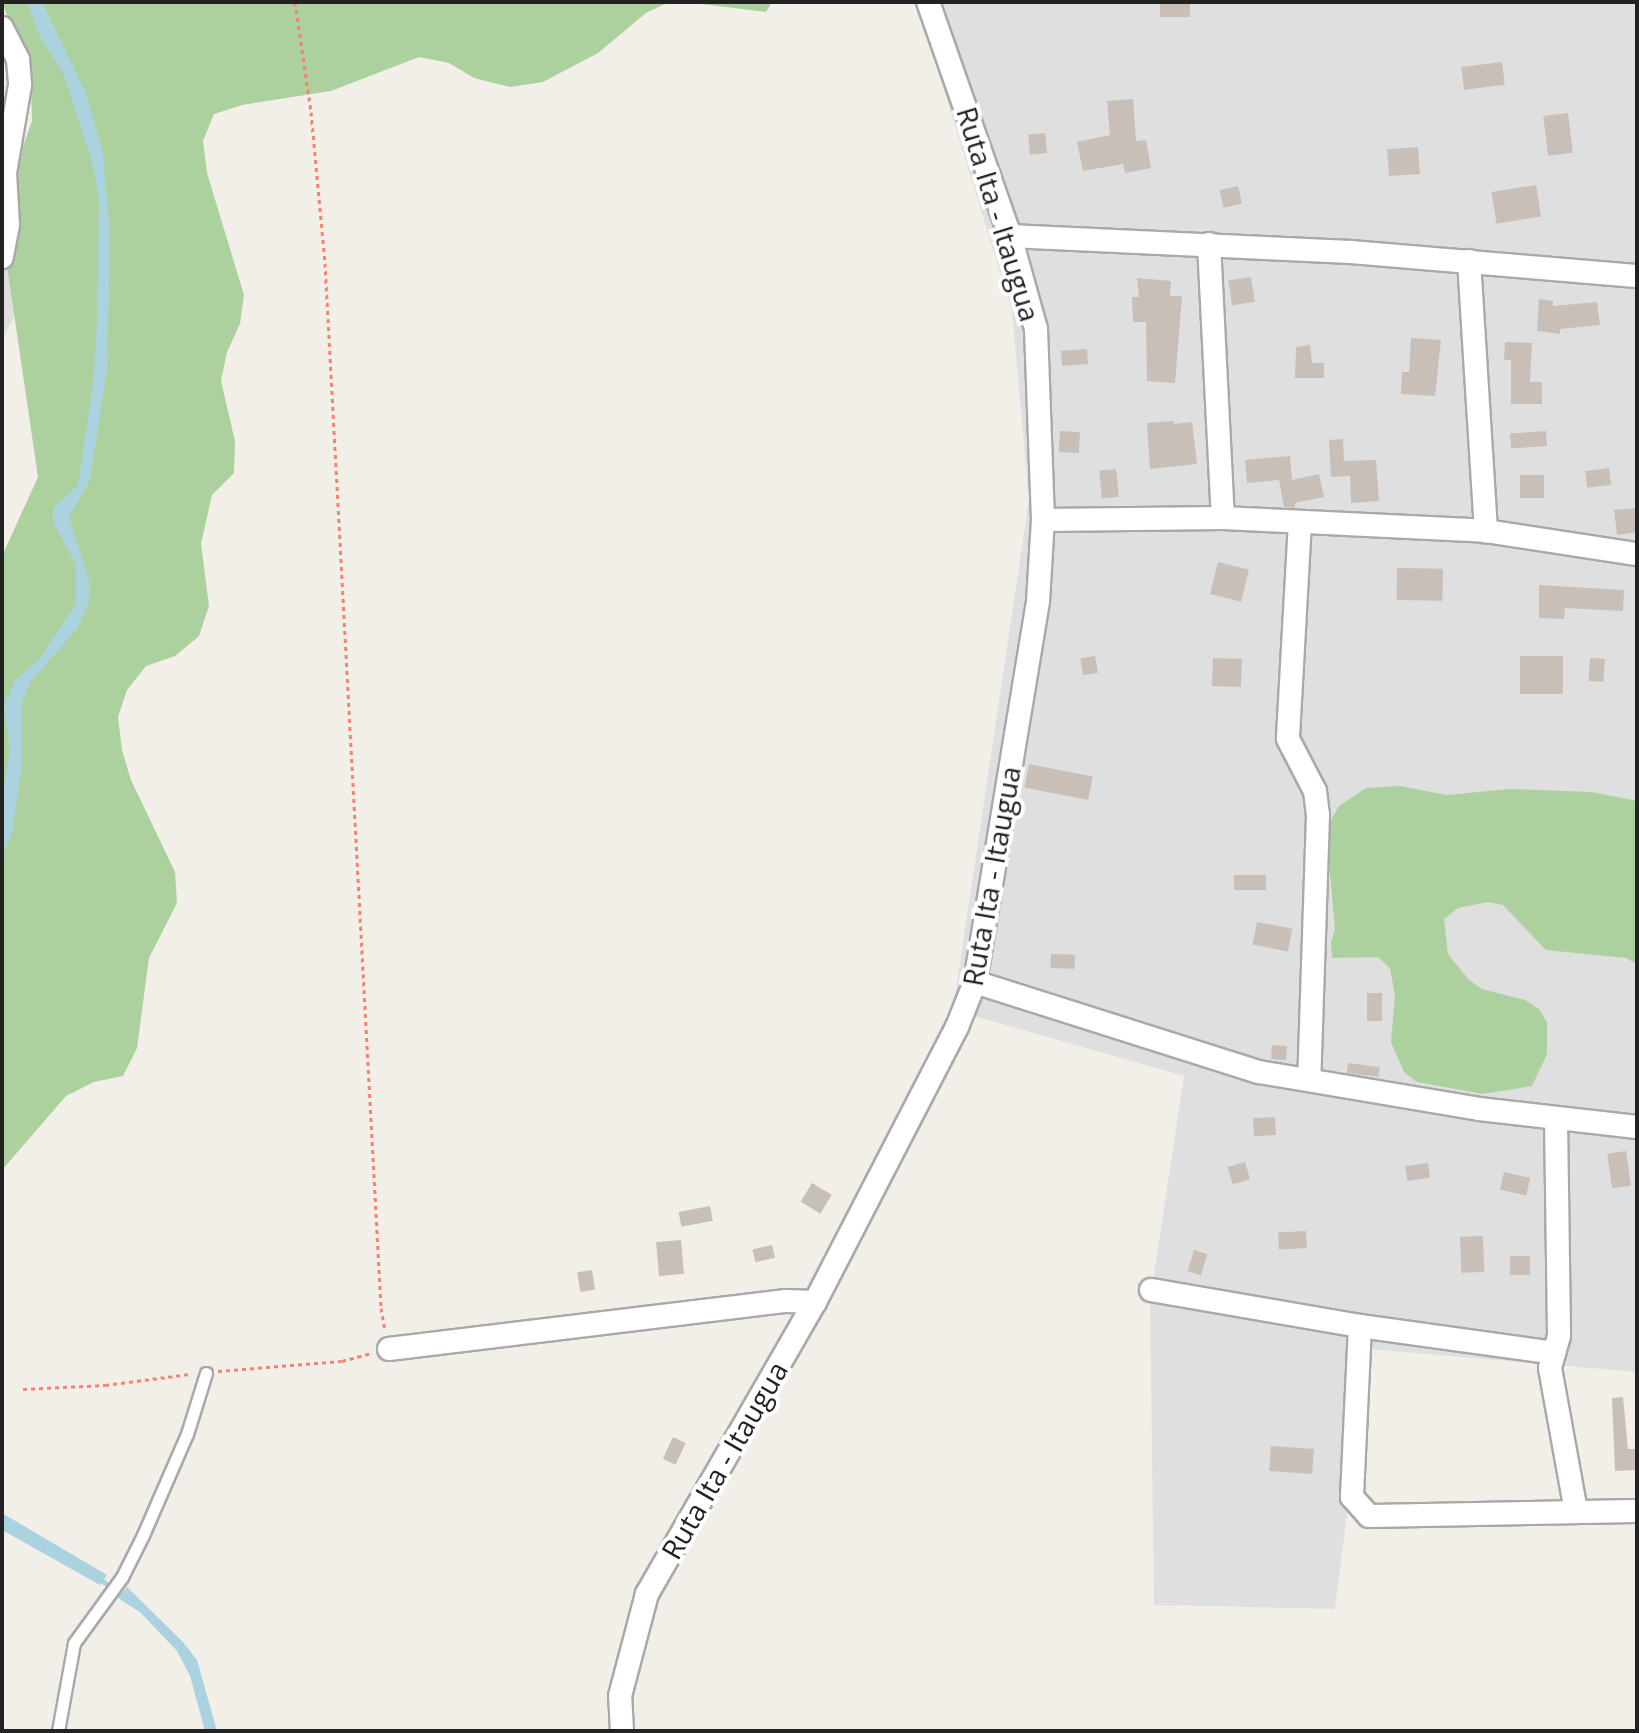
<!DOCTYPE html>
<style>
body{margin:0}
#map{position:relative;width:1639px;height:1733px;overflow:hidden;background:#f2efe9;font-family:"Open Sans",sans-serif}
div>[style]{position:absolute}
.residential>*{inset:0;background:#e0dfdf}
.forest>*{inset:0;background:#add19e}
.water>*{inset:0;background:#aad3df}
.stream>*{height:5px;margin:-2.5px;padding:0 2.5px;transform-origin:2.5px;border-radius:2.5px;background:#aad3df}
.building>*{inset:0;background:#c7bfb8;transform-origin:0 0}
.path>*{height:3px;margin-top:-1.5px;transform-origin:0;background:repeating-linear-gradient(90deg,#fa8072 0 4px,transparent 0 8px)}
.roads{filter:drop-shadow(2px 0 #a9a9a9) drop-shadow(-2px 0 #a9a9a9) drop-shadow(0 2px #a9a9a9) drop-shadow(0 -2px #a9a9a9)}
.lane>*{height:11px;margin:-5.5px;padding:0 5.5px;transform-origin:5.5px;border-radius:5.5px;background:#fff}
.street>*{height:22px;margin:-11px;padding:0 11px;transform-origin:11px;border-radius:11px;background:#fff}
span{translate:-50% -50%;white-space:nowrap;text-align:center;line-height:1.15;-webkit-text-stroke:8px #fff;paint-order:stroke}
.street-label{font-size:28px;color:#222}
.frame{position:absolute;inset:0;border:4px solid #222;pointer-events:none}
</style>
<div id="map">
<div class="residential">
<i style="clip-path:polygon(917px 2px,1637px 2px,1637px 1372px,1368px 1349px,1335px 1609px,1154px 1605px,1150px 1301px,1184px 1076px,953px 1010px,1029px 500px,1012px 311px)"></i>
<i style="clip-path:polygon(2px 105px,34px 279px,2px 340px)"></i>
</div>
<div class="forest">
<i style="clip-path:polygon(2px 2px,669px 2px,646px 13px,598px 53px,543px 82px,510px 87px,474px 78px,449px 63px,419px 57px,331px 91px,242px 105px,214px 114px,203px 141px,207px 173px,244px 295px,240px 324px,227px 352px,221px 381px,235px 441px,234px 473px,212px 495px,201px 544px,209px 606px,199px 636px,175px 656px,146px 666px,127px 690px,118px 717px,122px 750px,131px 780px,175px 872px,177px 903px,149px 958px,137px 1048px,123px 1076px,94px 1082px,66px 1096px,2px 1170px,2px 556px,38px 477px,3px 239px,2px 205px,32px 121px,31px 91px,25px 63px)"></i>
<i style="clip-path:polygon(686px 2px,772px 2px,766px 12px)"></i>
<i style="clip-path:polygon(1400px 786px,1447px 795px,1509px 789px,1592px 792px,1637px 801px,1637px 964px,1626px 958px,1546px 950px,1503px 905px,1488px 902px,1458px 908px,1444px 919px,1448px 954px,1469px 980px,1482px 989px,1525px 1000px,1539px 1009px,1547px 1022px,1547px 1054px,1532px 1086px,1483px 1094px,1417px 1082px,1404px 1072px,1391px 1042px,1395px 996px,1390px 968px,1378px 957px,1332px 958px,1331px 943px,1335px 929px,1328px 852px,1331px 820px,1339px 806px,1366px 788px)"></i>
</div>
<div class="water">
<i style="clip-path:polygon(28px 2px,42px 2px,85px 91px,103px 153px,110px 236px,107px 369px,90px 480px,69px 517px,90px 584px,89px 602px,77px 629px,31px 681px,21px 705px,22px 764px,12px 832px,2px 857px,2px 799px,10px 751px,4px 705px,15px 681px,40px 658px,76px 604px,76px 564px,53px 522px,53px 508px,78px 485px,93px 385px,97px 321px,99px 200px,92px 161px,64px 75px,37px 31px)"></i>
<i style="clip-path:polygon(2px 1513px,107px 1575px,100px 1585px,2px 1530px)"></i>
<i style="clip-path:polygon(127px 1587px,183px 1642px,197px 1660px,217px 1731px,205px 1731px,190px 1676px,177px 1651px,141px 1613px,118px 1598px)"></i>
</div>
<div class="stream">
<i style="left:98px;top:1578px;width:34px;rotate:34deg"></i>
</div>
<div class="building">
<i style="left:1160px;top:2px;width:30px;height:15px"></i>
<i style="left:1502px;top:62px;width:23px;height:41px;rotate:83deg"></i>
<i style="clip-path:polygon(1133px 99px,1136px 141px,1146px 140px,1151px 168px,1125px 173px,1123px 164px,1083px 171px,1077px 142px,1110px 135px,1107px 101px)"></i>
<i style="left:1568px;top:113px;width:40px;height:25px;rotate:83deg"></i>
<i style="left:1045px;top:133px;width:20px;height:17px;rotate:84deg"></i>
<i style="left:1418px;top:147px;width:27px;height:31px;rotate:86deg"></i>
<i style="left:1536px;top:185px;width:32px;height:45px;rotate:81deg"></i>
<i style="left:1238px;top:186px;width:18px;height:19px;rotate:77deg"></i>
<i style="left:1251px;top:277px;width:25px;height:23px;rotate:81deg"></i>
<i style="clip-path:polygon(1137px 278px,1171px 281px,1170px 296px,1182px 296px,1175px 383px,1147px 381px,1146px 322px,1133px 322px,1132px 297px,1139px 297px)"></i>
<i style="clip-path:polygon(1539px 299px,1553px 301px,1553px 306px,1597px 302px,1600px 325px,1560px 329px,1560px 334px,1537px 331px)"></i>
<i style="clip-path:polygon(1411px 338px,1441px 340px,1435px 396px,1401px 394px,1402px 372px,1409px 372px)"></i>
<i style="clip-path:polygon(1505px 342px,1532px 343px,1530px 382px,1542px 382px,1542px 404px,1511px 404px,1511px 360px,1504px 360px)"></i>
<i style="clip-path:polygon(1310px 345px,1312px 363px,1324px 363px,1324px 378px,1295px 378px,1296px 347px)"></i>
<i style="left:1087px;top:349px;width:15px;height:26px;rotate:86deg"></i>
<i style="clip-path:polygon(1173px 421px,1174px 424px,1192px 422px,1197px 464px,1150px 469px,1147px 423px)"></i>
<i style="left:1060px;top:431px;width:20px;height:21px;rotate:3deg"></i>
<i style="left:1546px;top:431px;width:15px;height:36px;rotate:86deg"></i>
<i style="clip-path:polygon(1343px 439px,1344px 461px,1376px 460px,1379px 501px,1351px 503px,1350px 476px,1331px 477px,1329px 440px)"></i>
<i style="clip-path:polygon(1290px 456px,1292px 480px,1319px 474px,1324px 497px,1295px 503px,1295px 508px,1284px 507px,1279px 480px,1247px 483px,1245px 460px)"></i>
<i style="left:1609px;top:468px;width:17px;height:24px;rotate:83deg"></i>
<i style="left:1116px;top:469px;width:28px;height:17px;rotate:84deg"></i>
<i style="left:1520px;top:475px;width:24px;height:23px"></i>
<i style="clip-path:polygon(1637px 508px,1637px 532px,1617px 535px,1614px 510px)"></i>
<i style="left:1218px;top:562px;width:32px;height:33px;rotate:14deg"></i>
<i style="left:1397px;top:568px;width:46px;height:32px;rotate:1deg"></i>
<i style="clip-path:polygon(1539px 585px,1624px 590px,1623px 611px,1565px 608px,1564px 619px,1539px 618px)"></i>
<i style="left:1095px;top:656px;width:17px;height:15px;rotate:80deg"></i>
<i style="left:1520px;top:656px;width:43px;height:38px"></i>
<i style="left:1213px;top:658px;width:29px;height:28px;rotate:2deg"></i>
<i style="left:1590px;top:658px;width:15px;height:23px;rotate:4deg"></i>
<i style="left:1029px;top:764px;width:65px;height:24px;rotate:11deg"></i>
<i style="left:1234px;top:875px;width:32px;height:15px"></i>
<i style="left:1257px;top:922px;width:36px;height:23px;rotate:11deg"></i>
<i style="left:1051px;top:954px;width:24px;height:14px;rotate:2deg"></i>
<i style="left:1367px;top:993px;width:15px;height:28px"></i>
<i style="left:1272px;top:1045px;width:15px;height:14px;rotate:4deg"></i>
<i style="left:1348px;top:1063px;width:32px;height:10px;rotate:7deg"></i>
<i style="left:1275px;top:1117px;width:18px;height:22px;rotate:87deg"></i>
<i style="left:1626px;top:1151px;width:35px;height:19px;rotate:82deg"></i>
<i style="left:1245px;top:1162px;width:18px;height:18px;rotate:74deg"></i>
<i style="left:1428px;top:1163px;width:15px;height:23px;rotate:82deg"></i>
<i style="left:1504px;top:1172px;width:27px;height:18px;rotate:13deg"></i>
<i style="left:812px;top:1183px;width:23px;height:22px;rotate:31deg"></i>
<i style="left:710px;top:1206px;width:15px;height:32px;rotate:79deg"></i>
<i style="left:1306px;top:1231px;width:17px;height:28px;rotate:87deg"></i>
<i style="left:1483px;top:1236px;width:36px;height:23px;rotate:88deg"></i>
<i style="left:681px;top:1240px;width:34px;height:25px;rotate:85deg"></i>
<i style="left:772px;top:1245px;width:13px;height:20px;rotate:77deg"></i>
<i style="left:1194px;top:1250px;width:14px;height:22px;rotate:17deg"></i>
<i style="left:1510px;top:1256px;width:20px;height:19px"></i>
<i style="left:592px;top:1270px;width:20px;height:15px;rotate:81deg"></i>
<i style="clip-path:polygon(1623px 1397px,1628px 1449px,1637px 1449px,1637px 1470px,1615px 1471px,1612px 1398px)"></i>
<i style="left:673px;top:1437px;width:14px;height:24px;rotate:25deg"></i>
<i style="left:1271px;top:1446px;width:43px;height:25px;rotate:4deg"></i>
</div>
<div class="path">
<i style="left:295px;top:2px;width:111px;rotate:81.7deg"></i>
<i style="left:311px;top:112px;width:152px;rotate:84.7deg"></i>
<i style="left:325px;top:263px;width:1046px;rotate:86.93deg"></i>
<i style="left:381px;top:1308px;width:22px;rotate:80deg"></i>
<i style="left:218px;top:1371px;width:124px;rotate:-4.6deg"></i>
<i style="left:342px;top:1361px;width:28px;rotate:-15deg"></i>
<i style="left:23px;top:1389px;width:82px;rotate:-2.8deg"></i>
<i style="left:105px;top:1385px;width:86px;rotate:-7.4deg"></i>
</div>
<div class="roads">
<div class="lane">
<i style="left:58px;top:1731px;width:89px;rotate:-79.7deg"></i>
<i style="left:74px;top:1643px;width:82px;rotate:-54deg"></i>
<i style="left:122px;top:1577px;width:47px;rotate:-63.4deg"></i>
<i style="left:143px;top:1535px;width:110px;rotate:-66.5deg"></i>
<i style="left:187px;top:1434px;width:64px;rotate:-72.7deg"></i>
</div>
<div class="street">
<i style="left:2px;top:28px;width:36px;rotate:63deg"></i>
<i style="left:18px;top:60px;width:25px;rotate:85deg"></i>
<i style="left:20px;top:85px;width:89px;rotate:99.7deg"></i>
<i style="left:5px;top:173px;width:52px;rotate:86.7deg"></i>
<i style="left:8px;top:225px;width:33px;rotate:101deg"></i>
<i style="left:1010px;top:236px;width:340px;rotate:2.7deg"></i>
<i style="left:1350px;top:252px;width:288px;rotate:4.8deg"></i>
<i style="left:1209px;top:244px;width:274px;rotate:87.1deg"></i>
<i style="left:1469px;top:261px;width:271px;rotate:86.4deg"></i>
<i style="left:1043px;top:520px;width:180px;rotate:-0.6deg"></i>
<i style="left:1223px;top:518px;width:263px;rotate:2.8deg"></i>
<i style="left:1486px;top:531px;width:153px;rotate:8.7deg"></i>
<i style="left:1300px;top:522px;width:217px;rotate:93.2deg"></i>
<i style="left:1288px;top:739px;width:59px;rotate:62.6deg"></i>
<i style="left:1315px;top:791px;width:24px;rotate:83deg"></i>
<i style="left:1318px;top:815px;width:265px;rotate:91.9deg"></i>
<i style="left:975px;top:982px;width:298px;rotate:17.6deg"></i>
<i style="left:1259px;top:1072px;width:223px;rotate:9.5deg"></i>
<i style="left:1479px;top:1109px;width:159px;rotate:6.5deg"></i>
<i style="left:1556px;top:1118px;width:218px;rotate:89.2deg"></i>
<i style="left:1559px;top:1336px;width:33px;rotate:106deg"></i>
<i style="left:1550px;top:1368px;width:145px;rotate:79.7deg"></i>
<i style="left:1151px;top:1290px;width:212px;rotate:9.8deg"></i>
<i style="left:1360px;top:1326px;width:196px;rotate:7.9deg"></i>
<i style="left:1360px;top:1326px;width:171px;rotate:92.7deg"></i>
<i style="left:1352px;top:1497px;width:25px;rotate:48deg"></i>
<i style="left:1369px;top:1516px;width:268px;rotate:-1.1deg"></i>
<i style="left:389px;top:1349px;width:400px;rotate:-6.9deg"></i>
<i style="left:786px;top:1301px;width:29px;rotate:2deg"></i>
<i style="left:622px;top:1731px;width:35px;rotate:-93deg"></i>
<i style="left:620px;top:1696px;width:106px;rotate:-75.2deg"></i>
<i style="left:647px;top:1594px;width:337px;rotate:-60.1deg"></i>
<i style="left:815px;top:1302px;width:309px;rotate:-62.7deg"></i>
<i style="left:957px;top:1027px;width:48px;rotate:-68.2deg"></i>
<i style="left:975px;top:982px;width:386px;rotate:-80.6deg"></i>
<i style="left:1038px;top:601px;width:81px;rotate:-86.5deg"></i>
<i style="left:1043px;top:520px;width:191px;rotate:-92.1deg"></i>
<i style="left:1036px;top:329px;width:97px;rotate:-105.6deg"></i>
<i style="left:1010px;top:236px;width:248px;rotate:-109.3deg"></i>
</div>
</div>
<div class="street-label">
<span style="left:999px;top:214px;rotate:73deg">Ruta Ita - Itaugua</span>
<span style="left:991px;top:876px;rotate:-80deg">Ruta Ita - Itaugua</span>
<span style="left:724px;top:1460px;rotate:-60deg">Ruta Ita - Itaugua</span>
</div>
<div class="frame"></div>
</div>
